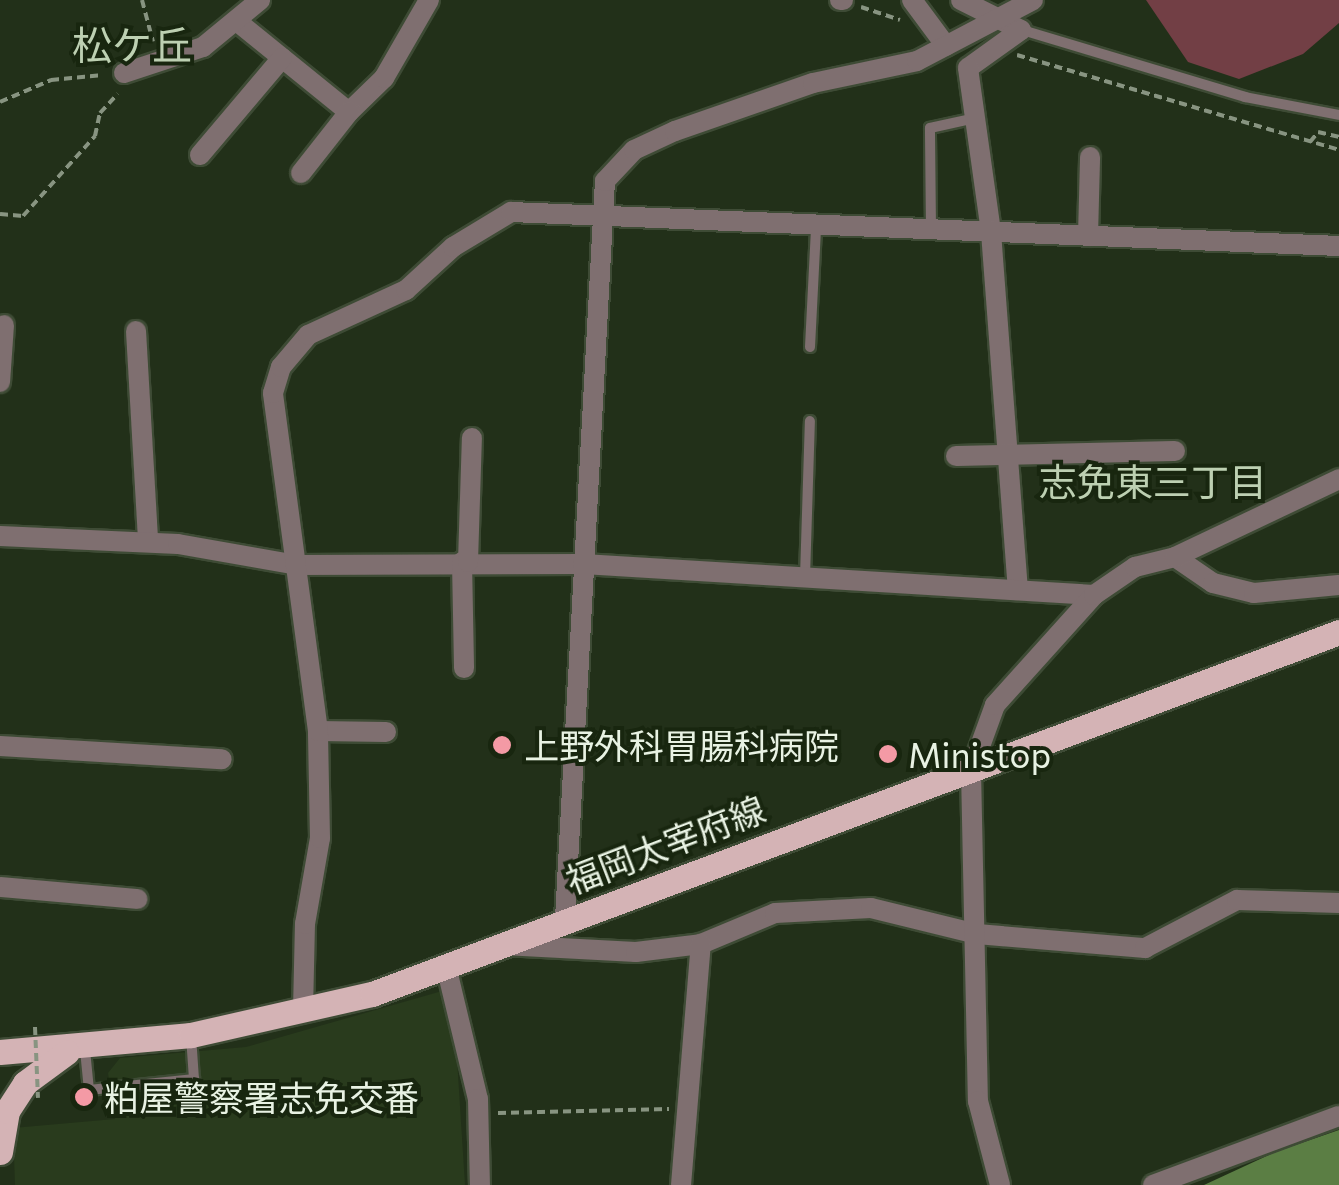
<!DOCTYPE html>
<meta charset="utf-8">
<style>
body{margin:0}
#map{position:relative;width:1339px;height:1185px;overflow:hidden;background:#223019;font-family:Commissioner,"Noto Sans JP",sans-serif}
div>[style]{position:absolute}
.built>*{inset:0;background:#293b1d}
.green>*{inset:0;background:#723f45}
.water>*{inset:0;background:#5b7e44}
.path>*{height:4px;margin-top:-2px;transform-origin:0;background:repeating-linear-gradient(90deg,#889481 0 8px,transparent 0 13px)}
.roads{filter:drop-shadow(2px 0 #3e4b35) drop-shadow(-2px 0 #3e4b35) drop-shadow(0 2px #3e4b35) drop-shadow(0 -2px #3e4b35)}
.service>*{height:10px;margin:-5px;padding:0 5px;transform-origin:5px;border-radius:5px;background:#7f6f70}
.minor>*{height:20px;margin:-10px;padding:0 10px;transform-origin:10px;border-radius:10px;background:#7f6f70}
.tertiary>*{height:20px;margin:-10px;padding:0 10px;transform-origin:10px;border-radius:10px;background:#7f6f70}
.primary>*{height:25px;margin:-12.5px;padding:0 12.5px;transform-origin:12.5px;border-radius:12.5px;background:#d4b3b5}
.path-bridge>*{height:4px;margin-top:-2px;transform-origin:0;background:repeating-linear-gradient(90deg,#889481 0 8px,transparent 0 13px)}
.dots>*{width:28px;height:28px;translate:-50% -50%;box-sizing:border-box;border:5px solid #18260f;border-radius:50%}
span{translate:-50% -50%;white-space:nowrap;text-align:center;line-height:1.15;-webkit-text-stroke:8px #18260f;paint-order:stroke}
.poi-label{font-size:35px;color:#e8f2e3}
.left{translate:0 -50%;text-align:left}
.street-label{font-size:35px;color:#e8f2e3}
.neighbourhood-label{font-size:38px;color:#bdd0b2}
.quarter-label{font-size:40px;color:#bdd0b2}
</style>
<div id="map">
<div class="built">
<i style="clip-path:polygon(442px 991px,457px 1059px,465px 1185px,15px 1185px,13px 1128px,115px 1119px,108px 1073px,120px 1058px,246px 1047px)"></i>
</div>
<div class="green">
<i style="clip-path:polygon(1146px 0,1339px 0,1339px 23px,1303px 54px,1239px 79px,1188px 62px)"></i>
</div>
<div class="water">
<i style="clip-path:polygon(1339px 1130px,1339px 1185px,1204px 1185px,1275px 1152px)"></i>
</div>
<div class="path">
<i style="left:142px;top:0;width:43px;rotate:75.3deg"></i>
<i style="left:861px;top:7px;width:41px;rotate:18.4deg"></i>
<i style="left:1017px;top:55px;width:336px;rotate:16.4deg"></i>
<i style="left:0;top:102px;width:56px;rotate:-23.3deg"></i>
<i style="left:51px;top:80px;width:52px;rotate:-5.5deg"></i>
<i style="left:1310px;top:142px;width:13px;rotate:-51deg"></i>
<i style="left:1318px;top:132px;width:22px;rotate:13deg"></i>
<i style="left:0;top:214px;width:23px;rotate:5deg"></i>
<i style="left:23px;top:216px;width:108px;rotate:-48deg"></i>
<i style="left:95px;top:136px;width:24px;rotate:-78deg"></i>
<i style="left:100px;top:113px;width:26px;rotate:-47deg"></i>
<i style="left:498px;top:1113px;width:171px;rotate:-1.3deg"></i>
</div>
<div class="roads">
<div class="service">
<i style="left:1022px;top:30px;width:233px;rotate:16.7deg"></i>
<i style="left:1245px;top:97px;width:96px;rotate:10.8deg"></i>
<i style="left:931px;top:229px;width:101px;rotate:-90.6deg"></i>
<i style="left:930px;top:128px;width:46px;rotate:-12.5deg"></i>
<i style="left:810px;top:347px;width:119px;rotate:-87.1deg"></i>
<i style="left:805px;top:577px;width:156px;rotate:-88.2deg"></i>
<i style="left:85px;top:1050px;width:40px;rotate:84.3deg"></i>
<i style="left:89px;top:1090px;width:106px;rotate:-6deg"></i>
<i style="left:194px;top:1079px;width:43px;rotate:-94deg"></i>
</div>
<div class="minor">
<i style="left:840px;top:0;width:3px"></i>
<i style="left:912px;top:0;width:57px;rotate:53.5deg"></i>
<i style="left:961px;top:0;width:67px;rotate:26.6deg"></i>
<i style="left:1021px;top:30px;width:65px;rotate:144.4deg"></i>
<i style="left:968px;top:68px;width:166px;rotate:82deg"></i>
<i style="left:991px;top:232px;width:359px;rotate:85.7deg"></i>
<i style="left:239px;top:23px;width:141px;rotate:39deg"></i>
<i style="left:349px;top:112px;width:49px;rotate:-44.2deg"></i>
<i style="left:384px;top:78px;width:90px;rotate:-60deg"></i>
<i style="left:124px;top:73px;width:83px;rotate:-18.2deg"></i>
<i style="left:203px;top:47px;width:74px;rotate:-39.5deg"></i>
<i style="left:200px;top:155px;width:127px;rotate:-49.8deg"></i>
<i style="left:301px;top:173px;width:78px;rotate:-51.8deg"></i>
<i style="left:1088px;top:236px;width:79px;rotate:-88.5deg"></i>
<i style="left:136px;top:331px;width:211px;rotate:86.7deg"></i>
<i style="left:0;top:382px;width:57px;rotate:-86deg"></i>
<i style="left:956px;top:456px;width:219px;rotate:-1.3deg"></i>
<i style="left:0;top:536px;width:178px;rotate:2.6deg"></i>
<i style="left:178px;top:544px;width:121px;rotate:10deg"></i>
<i style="left:297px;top:565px;width:286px;rotate:-0.2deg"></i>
<i style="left:583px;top:564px;width:512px;rotate:3.47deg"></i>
<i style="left:1175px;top:557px;width:46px;rotate:34.4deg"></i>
<i style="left:1213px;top:583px;width:42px;rotate:13.7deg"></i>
<i style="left:1254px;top:593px;width:85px;rotate:-5.4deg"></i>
<i style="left:462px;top:562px;width:106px;rotate:88.9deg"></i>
<i style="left:468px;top:562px;width:124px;rotate:-88.2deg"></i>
<i style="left:318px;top:731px;width:68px;rotate:0.8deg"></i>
<i style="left:0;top:746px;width:222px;rotate:3.4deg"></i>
<i style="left:971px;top:771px;width:70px;rotate:-70deg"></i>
<i style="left:995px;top:705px;width:148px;rotate:-48deg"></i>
<i style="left:1094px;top:595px;width:50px;rotate:-34.3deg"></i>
<i style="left:1135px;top:567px;width:41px;rotate:-14deg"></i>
<i style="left:1175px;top:557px;width:182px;rotate:-25.4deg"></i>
<i style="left:0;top:887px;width:138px;rotate:5deg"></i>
<i style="left:565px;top:919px;width:739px;rotate:-86.9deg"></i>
<i style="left:605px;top:181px;width:42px;rotate:-46.9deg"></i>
<i style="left:634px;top:150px;width:45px;rotate:-24.9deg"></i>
<i style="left:675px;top:131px;width:146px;rotate:-19.2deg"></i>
<i style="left:813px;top:83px;width:106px;rotate:-11.9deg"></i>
<i style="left:917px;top:61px;width:131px;rotate:-27.7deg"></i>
<i style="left:504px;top:945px;width:132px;rotate:3deg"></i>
<i style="left:636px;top:952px;width:65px;rotate:-7deg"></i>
<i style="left:701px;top:944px;width:80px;rotate:-22.7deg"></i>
<i style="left:775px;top:913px;width:96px;rotate:-3deg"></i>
<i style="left:871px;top:908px;width:109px;rotate:13.8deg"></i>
<i style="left:977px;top:934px;width:169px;rotate:4.8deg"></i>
<i style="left:1145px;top:948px;width:104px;rotate:-27.6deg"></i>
<i style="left:1237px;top:900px;width:102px;rotate:1.7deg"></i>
<i style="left:446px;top:966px;width:137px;rotate:76.5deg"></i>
<i style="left:478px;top:1099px;width:86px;rotate:88.7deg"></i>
<i style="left:303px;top:1011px;width:87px;rotate:-88.7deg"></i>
<i style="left:305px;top:924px;width:87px;rotate:-80.1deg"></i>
<i style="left:320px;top:838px;width:107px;rotate:-91.1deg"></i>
<i style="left:318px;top:731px;width:341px;rotate:-97.6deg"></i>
<i style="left:273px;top:393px;width:27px;rotate:-73deg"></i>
<i style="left:281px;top:367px;width:42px;rotate:-49.8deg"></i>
<i style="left:308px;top:335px;width:108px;rotate:-24.7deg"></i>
<i style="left:406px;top:290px;width:64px;rotate:-42.5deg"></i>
<i style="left:453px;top:247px;width:68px;rotate:-31.1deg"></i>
<i style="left:511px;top:212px;width:829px;rotate:2.35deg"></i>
<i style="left:681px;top:1185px;width:242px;rotate:-85.3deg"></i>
<i style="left:1153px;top:1185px;width:198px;rotate:-20.4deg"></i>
</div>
<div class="tertiary">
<i style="left:971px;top:771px;width:330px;rotate:88.8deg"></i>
<i style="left:978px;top:1101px;width:87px;rotate:75.3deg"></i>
</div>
<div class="primary">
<i style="left:0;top:1052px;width:192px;rotate:-5.1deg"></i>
<i style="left:191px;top:1035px;width:186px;rotate:-12.8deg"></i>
<i style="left:372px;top:994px;width:1033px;rotate:-20.52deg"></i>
<i style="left:0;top:1152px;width:42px;rotate:-80.3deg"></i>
<i style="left:7px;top:1111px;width:33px;rotate:-57deg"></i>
<i style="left:25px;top:1083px;width:52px;rotate:-36.4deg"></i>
</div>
</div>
<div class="path-bridge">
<i style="left:35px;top:1027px;width:71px;rotate:87.6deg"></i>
</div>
<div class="dots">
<i style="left:502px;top:745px;background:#f49aa5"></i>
<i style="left:888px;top:754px;background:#f49aa5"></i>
<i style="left:84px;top:1097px;background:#f49aa5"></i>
</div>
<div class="poi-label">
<span class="left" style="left:524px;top:745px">上野外科胃腸科病院</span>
<span class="left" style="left:908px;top:754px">Ministop</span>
<span class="left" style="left:104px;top:1097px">粕屋警察署志免交番</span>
</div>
<div class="street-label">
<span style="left:665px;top:844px;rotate:-21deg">福岡太宰府線</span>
</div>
<div class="neighbourhood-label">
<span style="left:1153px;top:481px">志免東三丁目</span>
</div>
<div class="quarter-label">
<span style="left:132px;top:44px">松ケ丘</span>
</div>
</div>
